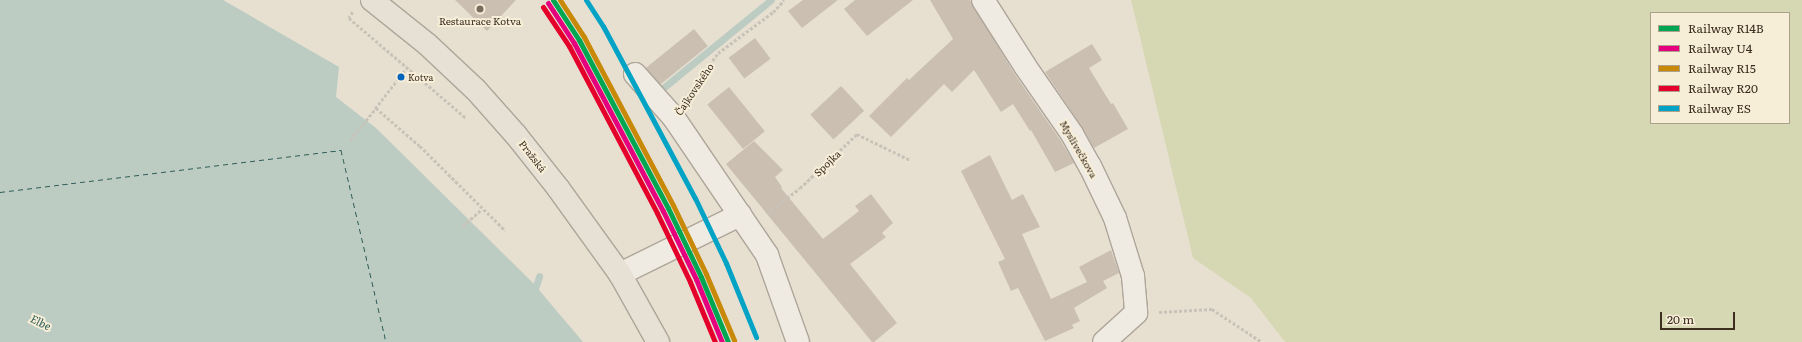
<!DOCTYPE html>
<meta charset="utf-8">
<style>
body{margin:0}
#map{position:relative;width:1802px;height:342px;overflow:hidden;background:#e7e0d1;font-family:Literata,serif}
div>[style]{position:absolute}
.green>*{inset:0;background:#d6d7b3}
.water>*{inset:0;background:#bcccc2}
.stream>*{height:7px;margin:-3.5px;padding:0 3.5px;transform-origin:3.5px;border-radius:3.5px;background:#bcccc2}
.ferry>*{height:1px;margin-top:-0.5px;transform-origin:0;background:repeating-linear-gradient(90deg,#2f5d5a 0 5px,transparent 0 9px)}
.building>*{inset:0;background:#cbbfb2;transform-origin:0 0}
.path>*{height:2.5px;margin-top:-1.25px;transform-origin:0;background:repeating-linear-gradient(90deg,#c8c2b9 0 3px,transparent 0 5px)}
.roads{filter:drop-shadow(1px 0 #ada599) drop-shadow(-1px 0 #ada599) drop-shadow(0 1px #ada599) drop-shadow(0 -1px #ada599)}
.street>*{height:22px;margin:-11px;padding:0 11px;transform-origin:11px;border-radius:11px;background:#efebe3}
.primary>*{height:22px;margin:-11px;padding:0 11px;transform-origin:11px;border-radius:11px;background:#e6e1d4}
.rail-1>*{height:5px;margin:-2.5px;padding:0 2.5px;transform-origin:2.5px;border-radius:2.5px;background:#00a651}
.rail-2>*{height:5px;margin:-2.5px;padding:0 2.5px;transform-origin:2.5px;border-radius:2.5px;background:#e5007d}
.rail-3>*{height:5px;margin:-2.5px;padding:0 2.5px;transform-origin:2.5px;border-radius:2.5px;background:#c88808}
.rail-4>*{height:5px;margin:-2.5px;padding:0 2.5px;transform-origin:2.5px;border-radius:2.5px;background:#e4002b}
.rail-5>*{height:5px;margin:-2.5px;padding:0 2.5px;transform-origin:2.5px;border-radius:2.5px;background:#03a3c5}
.dots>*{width:11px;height:11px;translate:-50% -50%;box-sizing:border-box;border:2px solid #f7eed8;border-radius:50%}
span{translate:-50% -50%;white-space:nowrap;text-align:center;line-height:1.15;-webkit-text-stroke:4px #f7eed8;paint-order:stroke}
.bus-label{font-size:9px;color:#3d2e20}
.left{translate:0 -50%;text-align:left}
.poi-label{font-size:10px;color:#3d2e20}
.street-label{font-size:10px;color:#3d2e20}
.water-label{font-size:11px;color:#2f5d5a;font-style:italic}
.legend{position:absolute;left:1650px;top:12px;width:140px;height:112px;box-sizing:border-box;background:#f7eed8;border:1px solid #ada18e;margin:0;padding:5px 7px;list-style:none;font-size:12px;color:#3d2e20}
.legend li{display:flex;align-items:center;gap:8px;height:20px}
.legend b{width:20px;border:1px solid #ada18e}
.scale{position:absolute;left:1660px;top:312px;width:75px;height:18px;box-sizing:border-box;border:2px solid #3d2e20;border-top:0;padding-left:5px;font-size:12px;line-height:14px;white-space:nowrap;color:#3d2e20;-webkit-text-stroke:3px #f7eed8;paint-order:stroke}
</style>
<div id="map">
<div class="green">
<i style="clip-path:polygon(evenodd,1131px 0,1802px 0,1802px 342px,1285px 342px,1251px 298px,1193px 258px,1131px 0,1651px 13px,1789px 13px,1789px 123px,1651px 123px,1651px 13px)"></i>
</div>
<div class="water">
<i style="clip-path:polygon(0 0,223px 0,339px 67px,336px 97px,376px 128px,534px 284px,583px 342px,0 342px)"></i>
</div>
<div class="stream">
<i style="left:663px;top:88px;width:139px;rotate:-39.2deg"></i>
<i style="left:533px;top:295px;width:20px;rotate:-72deg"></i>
</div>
<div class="ferry">
<i style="left:0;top:192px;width:344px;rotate:-7deg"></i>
<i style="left:341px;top:150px;width:197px;rotate:76.8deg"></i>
</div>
<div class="building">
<i style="clip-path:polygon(455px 0,516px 0,487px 31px)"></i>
<i style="clip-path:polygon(803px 0,838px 0,802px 28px,788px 11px)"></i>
<i style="clip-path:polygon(855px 0,913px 0,867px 36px,844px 9px)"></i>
<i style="clip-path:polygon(930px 0,970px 0,1014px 73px,1061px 141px,1074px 163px,1055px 172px,1031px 130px,1030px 131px,1013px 104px,1001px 112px,974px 70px,952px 92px,944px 84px,891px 137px,869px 116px,907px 78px,909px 80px,953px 39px)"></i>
<i style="left:694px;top:29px;width:22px;height:62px;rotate:51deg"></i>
<i style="left:755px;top:38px;width:26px;height:33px;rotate:53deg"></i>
<i style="clip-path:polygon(1092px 44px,1102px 60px,1089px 68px,1111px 104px,1113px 103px,1128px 129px,1094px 148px,1082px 127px,1045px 72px)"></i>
<i style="left:841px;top:86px;width:34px;height:42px;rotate:47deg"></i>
<i style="left:729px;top:87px;width:57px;height:28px;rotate:51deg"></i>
<i style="clip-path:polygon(754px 141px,783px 170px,775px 177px,782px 187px,781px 188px,823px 239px,859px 211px,855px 206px,871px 194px,893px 223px,882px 233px,886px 237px,850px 264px,897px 323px,874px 342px,872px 342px,726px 164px)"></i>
<i style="clip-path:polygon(990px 155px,1012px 200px,1023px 194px,1040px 227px,1022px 234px,1051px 299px,1087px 282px,1079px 267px,1111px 250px,1119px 273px,1103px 281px,1107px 288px,1074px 308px,1080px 321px,1072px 325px,1074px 328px,1045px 341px,1018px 288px,1011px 291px,998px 262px,1005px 259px,961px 171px)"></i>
</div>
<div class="path">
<i style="left:353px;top:12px;width:7px;rotate:124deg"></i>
<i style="left:349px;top:18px;width:154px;rotate:40.5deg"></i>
<i style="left:408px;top:67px;width:52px;rotate:128deg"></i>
<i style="left:376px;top:108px;width:58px;rotate:40.8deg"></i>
<i style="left:420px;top:146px;width:120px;rotate:44.7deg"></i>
<i style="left:686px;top:97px;width:54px;rotate:-54deg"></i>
<i style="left:718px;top:53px;width:69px;rotate:-36.7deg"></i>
<i style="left:773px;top:12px;width:16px;rotate:-47deg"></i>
<i style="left:350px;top:140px;width:41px;rotate:-50.9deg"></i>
<i style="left:767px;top:213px;width:41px;rotate:-37.1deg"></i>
<i style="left:800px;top:188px;width:79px;rotate:-43.5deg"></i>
<i style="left:857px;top:134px;width:59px;rotate:26.1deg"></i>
<i style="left:463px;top:226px;width:25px;rotate:-42deg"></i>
<i style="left:1159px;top:312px;width:53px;rotate:-3.2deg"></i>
<i style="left:1212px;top:309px;width:60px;rotate:33.4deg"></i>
</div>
<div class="roads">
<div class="street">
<i style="left:983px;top:0;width:78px;rotate:57.5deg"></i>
<i style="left:1025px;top:66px;width:83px;rotate:55.3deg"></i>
<i style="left:1072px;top:134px;width:37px;rotate:61deg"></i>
<i style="left:1090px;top:166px;width:58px;rotate:64.3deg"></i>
<i style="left:1115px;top:218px;width:61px;rotate:72.8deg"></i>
<i style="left:1133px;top:276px;width:37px;rotate:85deg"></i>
<i style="left:1136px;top:313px;width:43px;rotate:137.8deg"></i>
<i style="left:635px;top:74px;width:59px;rotate:48.4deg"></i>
<i style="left:674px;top:118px;width:166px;rotate:55.8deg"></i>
<i style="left:767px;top:255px;width:92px;rotate:70.4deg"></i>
<i style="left:620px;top:274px;width:134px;rotate:-26.2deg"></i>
</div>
<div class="primary">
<i style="left:372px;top:0;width:70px;rotate:38.7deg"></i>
<i style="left:427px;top:44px;width:67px;rotate:43.2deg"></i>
<i style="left:476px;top:90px;width:60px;rotate:48.4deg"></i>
<i style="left:516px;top:135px;width:68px;rotate:51.6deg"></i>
<i style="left:558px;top:188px;width:106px;rotate:54.2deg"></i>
<i style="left:620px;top:274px;width:78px;rotate:60.8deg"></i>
</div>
</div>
<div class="rail-1">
<i style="left:553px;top:0;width:48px;rotate:57deg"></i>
<i style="left:579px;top:40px;width:190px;rotate:62.1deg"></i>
<i style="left:668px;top:208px;width:76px;rotate:64.4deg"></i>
<i style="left:701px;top:277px;width:70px;rotate:67.4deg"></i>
</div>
<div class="rail-2">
<i style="left:548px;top:3px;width:48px;rotate:57deg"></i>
<i style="left:574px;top:43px;width:190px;rotate:62.1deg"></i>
<i style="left:663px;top:211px;width:76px;rotate:64.1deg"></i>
<i style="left:696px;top:279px;width:68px;rotate:67.6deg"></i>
</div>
<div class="rail-3">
<i style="left:560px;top:0;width:44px;rotate:57deg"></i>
<i style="left:584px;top:37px;width:190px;rotate:62.1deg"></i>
<i style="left:673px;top:205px;width:76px;rotate:64.4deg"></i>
<i style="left:706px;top:274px;width:72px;rotate:67deg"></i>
</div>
<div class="rail-4">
<i style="left:543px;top:7px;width:47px;rotate:56.3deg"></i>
<i style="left:569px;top:46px;width:189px;rotate:62.2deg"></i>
<i style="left:657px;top:213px;width:76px;rotate:64.4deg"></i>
<i style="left:690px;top:282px;width:65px;rotate:67.4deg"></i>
</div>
<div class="rail-5">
<i style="left:586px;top:0;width:31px;rotate:57deg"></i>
<i style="left:603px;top:26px;width:195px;rotate:61.9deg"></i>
<i style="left:695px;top:198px;width:72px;rotate:64.5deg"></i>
<i style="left:726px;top:263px;width:80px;rotate:67.9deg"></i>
</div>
<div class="dots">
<i style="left:480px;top:9px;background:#786c5e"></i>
<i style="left:401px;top:77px;background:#0065bd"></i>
</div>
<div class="bus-label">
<span class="left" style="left:408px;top:77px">Kotva</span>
</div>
<div class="poi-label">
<span style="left:480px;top:21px">Restaurace Kotva</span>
</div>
<div class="street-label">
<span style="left:694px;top:89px;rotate:-56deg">Čajkovského</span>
<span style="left:1079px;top:149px;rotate:60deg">Myslivečkova</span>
<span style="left:533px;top:156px;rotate:52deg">Pražská</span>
<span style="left:827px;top:163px;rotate:-44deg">Spojka</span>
</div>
<div class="water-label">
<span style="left:41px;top:322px;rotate:26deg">Elbe</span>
</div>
<ul class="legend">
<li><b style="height:5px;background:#00a651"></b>Railway R14B</li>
<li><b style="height:5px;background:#e5007d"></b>Railway U4</li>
<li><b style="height:5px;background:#c88808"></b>Railway R15</li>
<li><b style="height:5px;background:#e4002b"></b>Railway R20</li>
<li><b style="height:5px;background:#03a3c5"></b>Railway ES</li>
</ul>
<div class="scale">20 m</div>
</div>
